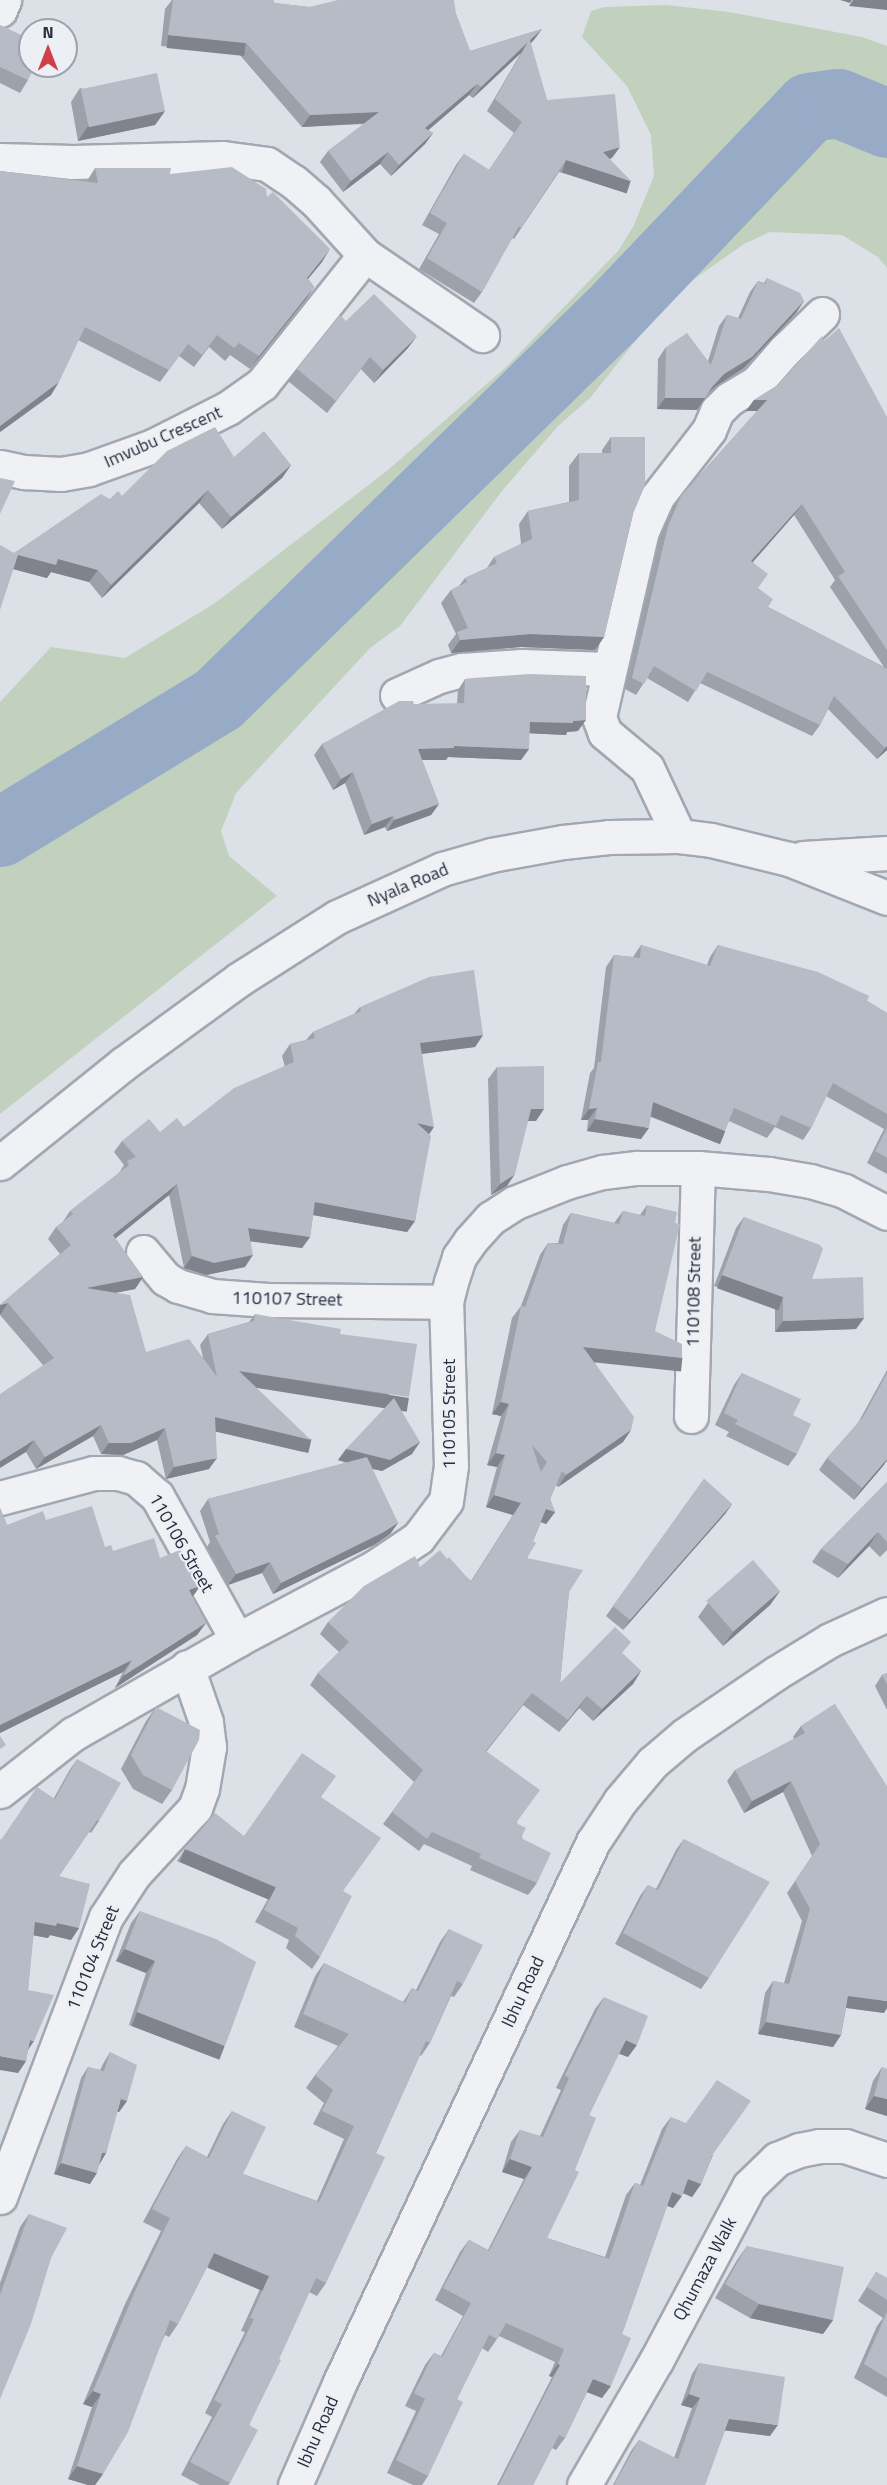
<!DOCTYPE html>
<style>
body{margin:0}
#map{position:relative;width:887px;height:2485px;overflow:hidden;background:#dce0e7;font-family:"Titillium Web",sans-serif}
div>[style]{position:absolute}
.green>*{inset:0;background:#c1d1be}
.river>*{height:69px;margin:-34.5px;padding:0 34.5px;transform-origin:34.5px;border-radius:34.5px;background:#97abc7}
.roads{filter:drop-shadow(2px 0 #a2a7b1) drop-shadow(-2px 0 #a2a7b1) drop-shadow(0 2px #a2a7b1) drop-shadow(0 -2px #a2a7b1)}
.minor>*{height:33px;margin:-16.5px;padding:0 16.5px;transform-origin:16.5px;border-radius:16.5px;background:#eff1f5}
.wall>*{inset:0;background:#9da1aa}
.shaded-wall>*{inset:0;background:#80838b;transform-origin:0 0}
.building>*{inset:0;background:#b7bbc6;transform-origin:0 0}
span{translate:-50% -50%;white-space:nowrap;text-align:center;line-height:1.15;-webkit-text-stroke:4.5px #eceff4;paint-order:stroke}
.street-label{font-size:18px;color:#262d3d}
.north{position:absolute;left:18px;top:18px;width:60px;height:60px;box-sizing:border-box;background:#eceff4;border:2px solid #9da1ab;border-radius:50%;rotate:0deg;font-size:16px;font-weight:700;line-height:24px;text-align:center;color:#262d3d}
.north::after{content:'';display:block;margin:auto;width:21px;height:27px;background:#ce3f4a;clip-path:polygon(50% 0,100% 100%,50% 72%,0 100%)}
</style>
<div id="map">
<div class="green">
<i style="clip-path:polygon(666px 5px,729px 12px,862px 37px,887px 46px,887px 268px,878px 257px,842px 235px,770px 232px,744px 244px,673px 294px,590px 398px,558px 426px,502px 491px,400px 626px,370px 648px,236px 793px,221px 831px,229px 856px,277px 896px,0 1114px,0 702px,51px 647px,125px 658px,215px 603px,388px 470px,506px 367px,618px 251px,633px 227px,654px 176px,651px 135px,627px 86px,582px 37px,591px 11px,605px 7px)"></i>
</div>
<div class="river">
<i style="left:0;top:832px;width:255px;rotate:-31.4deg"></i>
<i style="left:218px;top:699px;width:549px;rotate:-44.34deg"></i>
<i style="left:611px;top:315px;width:287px;rotate:-46.4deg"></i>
<i style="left:809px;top:107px;width:29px;rotate:-8deg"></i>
<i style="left:838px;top:103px;width:53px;rotate:22.2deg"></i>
</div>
<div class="roads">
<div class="minor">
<i style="left:0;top:10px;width:11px;rotate:-68deg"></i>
<i style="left:0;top:160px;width:73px;rotate:1.6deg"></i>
<i style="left:73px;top:162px;width:150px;rotate:-1.5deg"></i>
<i style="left:223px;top:158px;width:44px;rotate:7.8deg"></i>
<i style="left:267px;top:164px;width:32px;rotate:34deg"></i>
<i style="left:294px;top:182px;width:29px;rotate:41deg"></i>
<i style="left:316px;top:201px;width:73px;rotate:47.8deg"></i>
<i style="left:365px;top:255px;width:142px;rotate:34.4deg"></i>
<i style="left:0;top:467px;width:25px;rotate:12deg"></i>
<i style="left:24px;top:472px;width:37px;rotate:3deg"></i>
<i style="left:61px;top:474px;width:28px;rotate:-10deg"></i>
<i style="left:89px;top:469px;width:68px;rotate:-19.8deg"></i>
<i style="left:153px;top:446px;width:84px;rotate:-26.9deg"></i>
<i style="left:228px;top:408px;width:42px;rotate:-35.2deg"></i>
<i style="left:262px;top:384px;width:165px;rotate:-51.4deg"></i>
<i style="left:397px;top:695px;width:46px;rotate:-24.3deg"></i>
<i style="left:439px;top:676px;width:24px;rotate:-15deg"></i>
<i style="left:462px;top:670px;width:60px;rotate:-3.8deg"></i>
<i style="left:522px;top:666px;width:85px;rotate:2deg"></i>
<i style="left:679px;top:836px;width:75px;rotate:-115.2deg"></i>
<i style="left:647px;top:768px;width:55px;rotate:-140.2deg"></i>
<i style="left:605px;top:733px;width:17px;rotate:-111deg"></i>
<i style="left:599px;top:717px;width:191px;rotate:-77deg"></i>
<i style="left:642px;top:531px;width:37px;rotate:-66deg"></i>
<i style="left:657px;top:497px;width:85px;rotate:-52.2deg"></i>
<i style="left:709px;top:430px;width:21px;rotate:-67deg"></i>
<i style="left:717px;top:411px;width:17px;rotate:-45deg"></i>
<i style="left:729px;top:399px;width:31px;rotate:-31deg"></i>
<i style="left:756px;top:383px;width:43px;rotate:-48.8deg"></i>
<i style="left:784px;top:351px;width:53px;rotate:-44.2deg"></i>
<i style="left:803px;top:858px;width:84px;rotate:-3.4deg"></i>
<i style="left:0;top:1163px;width:158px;rotate:-38.8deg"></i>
<i style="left:123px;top:1064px;width:142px;rotate:-36.1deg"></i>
<i style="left:238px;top:980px;width:117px;rotate:-32.5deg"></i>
<i style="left:337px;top:917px;width:115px;rotate:-24.6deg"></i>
<i style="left:442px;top:869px;width:51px;rotate:-15.9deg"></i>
<i style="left:491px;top:855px;width:73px;rotate:-10.2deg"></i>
<i style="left:563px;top:842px;width:46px;rotate:-6.2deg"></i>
<i style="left:609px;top:837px;width:70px;rotate:-0.8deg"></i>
<i style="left:679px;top:836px;width:32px;rotate:7deg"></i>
<i style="left:711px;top:840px;width:80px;rotate:13.7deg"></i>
<i style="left:789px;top:859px;width:105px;rotate:21.7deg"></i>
<i style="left:143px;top:1252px;width:35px;rotate:50deg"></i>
<i style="left:166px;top:1279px;width:14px;rotate:30deg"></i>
<i style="left:178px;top:1286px;width:35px;rotate:16deg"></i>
<i style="left:212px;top:1296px;width:56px;rotate:4.1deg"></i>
<i style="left:268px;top:1300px;width:178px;rotate:0.6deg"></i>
<i style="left:691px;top:1416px;width:248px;rotate:-88.4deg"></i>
<i style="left:0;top:1498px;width:97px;rotate:-14.9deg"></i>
<i style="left:94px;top:1473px;width:24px"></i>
<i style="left:118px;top:1473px;width:19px;rotate:16deg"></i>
<i style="left:136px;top:1478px;width:28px;rotate:41deg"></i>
<i style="left:157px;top:1496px;width:165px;rotate:60.9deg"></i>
<i style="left:0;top:1791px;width:93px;rotate:-38deg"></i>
<i style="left:73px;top:1734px;width:189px;rotate:-29.8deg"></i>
<i style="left:237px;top:1640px;width:156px;rotate:-27.9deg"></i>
<i style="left:375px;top:1567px;width:52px;rotate:-34deg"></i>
<i style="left:418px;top:1538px;width:46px;rotate:-52.9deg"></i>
<i style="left:446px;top:1501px;width:35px;rotate:-82deg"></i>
<i style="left:451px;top:1466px;width:164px;rotate:-91.7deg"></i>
<i style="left:446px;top:1302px;width:21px;rotate:-76deg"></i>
<i style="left:451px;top:1282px;width:26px;rotate:-72deg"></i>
<i style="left:459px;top:1257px;width:19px;rotate:-55deg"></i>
<i style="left:470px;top:1241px;width:31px;rotate:-48deg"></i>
<i style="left:491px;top:1218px;width:27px;rotate:-33deg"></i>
<i style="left:514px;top:1203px;width:57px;rotate:-21.6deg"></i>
<i style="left:567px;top:1182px;width:37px;rotate:-16deg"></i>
<i style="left:603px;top:1172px;width:34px;rotate:-7deg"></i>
<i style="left:637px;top:1168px;width:61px"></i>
<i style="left:698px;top:1168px;width:71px;rotate:4.8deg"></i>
<i style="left:769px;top:1174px;width:42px;rotate:9.7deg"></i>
<i style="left:810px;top:1181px;width:35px;rotate:16deg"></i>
<i style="left:844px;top:1191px;width:48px;rotate:27.1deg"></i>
<i style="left:0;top:2197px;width:299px;rotate:-69.3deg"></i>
<i style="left:106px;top:1917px;width:51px;rotate:-56.9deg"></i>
<i style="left:134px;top:1874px;width:90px;rotate:-47.3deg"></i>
<i style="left:195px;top:1808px;width:20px;rotate:-70deg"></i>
<i style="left:202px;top:1789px;width:43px;rotate:-80.5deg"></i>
<i style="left:209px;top:1747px;width:25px;rotate:-97deg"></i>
<i style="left:206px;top:1722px;width:58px;rotate:-109.1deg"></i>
<i style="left:295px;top:2485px;width:112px;rotate:-66.4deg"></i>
<i style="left:340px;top:2382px;width:596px;rotate:-64.9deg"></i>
<i style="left:593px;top:1842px;width:49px;rotate:-56.6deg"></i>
<i style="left:620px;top:1801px;width:50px;rotate:-49.9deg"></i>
<i style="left:652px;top:1763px;width:43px;rotate:-40.3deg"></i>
<i style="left:685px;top:1735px;width:110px;rotate:-34.3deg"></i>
<i style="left:776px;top:1673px;width:63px;rotate:-31.4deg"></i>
<i style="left:830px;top:1640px;width:63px;rotate:-24.5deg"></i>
<i style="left:584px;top:2485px;width:143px;rotate:-59.9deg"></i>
<i style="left:656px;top:2361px;width:198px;rotate:-62deg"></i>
<i style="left:749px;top:2186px;width:39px;rotate:-44deg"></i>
<i style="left:777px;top:2159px;width:24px;rotate:-22deg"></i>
<i style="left:799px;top:2150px;width:20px;rotate:-11deg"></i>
<i style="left:819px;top:2146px;width:26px"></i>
<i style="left:845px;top:2146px;width:44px;rotate:18.4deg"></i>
</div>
</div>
<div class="wall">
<i style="clip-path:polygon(172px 0,274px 0,274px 3px,309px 7px,456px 14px,470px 51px,542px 29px,530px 43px,547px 100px,612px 158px,609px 159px,623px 192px,559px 172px,514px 239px,512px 238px,482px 292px,474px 303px,419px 269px,439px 234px,422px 225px,456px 165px,464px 154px,489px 170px,514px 133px,487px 111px,521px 53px,473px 98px,469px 95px,428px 130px,433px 133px,425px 144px,391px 176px,380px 164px,343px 192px,320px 162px,328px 151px,364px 124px,302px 127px,239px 54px,161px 46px,165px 9px)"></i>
<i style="clip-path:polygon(0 25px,28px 80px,20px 93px,0 83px)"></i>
<i style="clip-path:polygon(80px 88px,165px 111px,155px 125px,78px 141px,71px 102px)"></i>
<i style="clip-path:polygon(95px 168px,170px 174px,267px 197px,322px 262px,308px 279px,314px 287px,306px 299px,250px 369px,230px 355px,225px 361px,209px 347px,194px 367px,179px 356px,160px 382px,78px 340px,51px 395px,0 432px,0 171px,87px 181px)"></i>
<i style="clip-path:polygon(767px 278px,804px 301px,796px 313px,744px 368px,716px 386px,708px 394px,697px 410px,657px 409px,658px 359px,666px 347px,708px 361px,719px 326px,727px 315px,738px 318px,750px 292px,758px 281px,764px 283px)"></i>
<i style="clip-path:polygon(346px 321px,408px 348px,374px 383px,361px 369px,327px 413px,288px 381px,297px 369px)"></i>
<i style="clip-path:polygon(evenodd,824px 341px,887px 417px,887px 750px,877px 759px,828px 709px,820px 725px,812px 736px,700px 683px,688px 702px,647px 678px,636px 695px,625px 689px,660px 537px,673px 507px,681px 496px,757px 411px,746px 411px,754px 400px,778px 385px,824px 341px,794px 515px,835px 580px,830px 587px,884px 667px,768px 607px,758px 588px,753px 562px,794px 515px)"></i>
<i style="clip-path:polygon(611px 437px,633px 514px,604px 637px,595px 650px,521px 647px,451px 653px,448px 645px,456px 634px,441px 603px,451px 590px,459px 586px,465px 578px,487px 568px,494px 557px,521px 544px,519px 524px,528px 511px,569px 502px,569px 466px,579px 453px,602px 453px,602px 450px)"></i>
<i style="clip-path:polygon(234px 457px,291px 465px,282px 478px,222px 529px,199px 503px,102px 598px,89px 582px,51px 572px,47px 578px,13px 569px,14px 553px,110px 499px,122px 496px)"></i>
<i style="clip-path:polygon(465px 679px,578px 731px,567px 732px,566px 735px,529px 733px,529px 749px,521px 760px,448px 757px,446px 760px,422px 760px,439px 804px,431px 815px,387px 831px,385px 827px,364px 835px,345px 783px,333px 790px,314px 755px,322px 744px,414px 704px,457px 704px,458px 690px)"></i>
<i style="clip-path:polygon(641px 945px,707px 965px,710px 957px,718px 945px,867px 1001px,887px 1013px,887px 1174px,867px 1163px,884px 1129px,826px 1096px,811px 1128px,803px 1140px,775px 1127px,767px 1138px,729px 1121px,717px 1143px,651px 1117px,641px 1139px,587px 1131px,588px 1120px,581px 1120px,590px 1073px,594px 1068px,606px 967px,614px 955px,633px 957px)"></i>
<i style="clip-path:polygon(360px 1007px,483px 1035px,475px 1047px,422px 1054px,429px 1135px,415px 1221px,407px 1232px,313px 1215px,310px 1237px,302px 1248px,251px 1241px,245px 1267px,206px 1275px,184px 1268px,169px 1195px,115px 1238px,143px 1277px,135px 1289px,115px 1293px,146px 1352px,203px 1357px,200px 1345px,208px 1334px,249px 1322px,255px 1314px,340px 1334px,401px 1409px,412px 1454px,382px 1471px,372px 1469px,398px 1523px,390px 1534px,374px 1545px,273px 1594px,262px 1573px,228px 1585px,207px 1547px,210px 1542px,200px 1511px,208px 1499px,346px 1463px,338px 1460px,387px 1407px,255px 1386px,303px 1452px,216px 1431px,209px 1469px,166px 1479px,157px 1440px,123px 1455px,101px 1454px,93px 1436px,36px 1469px,26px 1452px,43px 1365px,0 1315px,0 1305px,60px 1254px,48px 1239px,56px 1227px,62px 1223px,70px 1211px,119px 1173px,124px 1165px,114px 1152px,122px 1141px,184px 1127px,285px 1067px,282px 1056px,290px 1044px,306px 1040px,313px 1032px,354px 1014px)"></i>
<i style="clip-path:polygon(497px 1067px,536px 1121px,528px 1121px,507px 1186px,491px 1195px,488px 1079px)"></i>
<i style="clip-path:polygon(647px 1205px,655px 1331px,674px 1370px,594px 1361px,631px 1430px,623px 1442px,558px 1487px,556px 1485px,550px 1499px,555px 1512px,546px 1524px,541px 1522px,533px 1541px,527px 1558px,569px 1592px,560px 1683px,623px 1654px,641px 1671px,633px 1684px,593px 1721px,579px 1708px,559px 1732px,523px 1705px,486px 1752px,517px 1823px,537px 1883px,528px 1895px,470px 1870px,472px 1866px,424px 1844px,419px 1851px,383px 1824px,414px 1782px,310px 1685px,318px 1673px,339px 1652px,320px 1634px,328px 1622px,420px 1567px,447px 1559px,471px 1581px,513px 1515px,486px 1507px,497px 1467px,487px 1465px,501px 1416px,492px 1414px,512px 1318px,521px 1306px,540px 1255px,548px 1243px,558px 1243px,563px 1225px,571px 1213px,614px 1223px,623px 1211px,640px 1215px)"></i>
<i style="clip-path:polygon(744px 1217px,812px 1279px,864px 1318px,856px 1329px,775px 1332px,775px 1308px,714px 1286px,736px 1228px)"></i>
<i style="clip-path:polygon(887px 1370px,887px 1461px,854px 1500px,819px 1470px,827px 1458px,858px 1423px)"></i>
<i style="clip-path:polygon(742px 1373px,793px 1415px,797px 1454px,788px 1466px,726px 1436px,729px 1432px,715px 1425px,734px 1385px)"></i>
<i style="clip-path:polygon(704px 1479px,732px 1504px,725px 1514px,623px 1630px,606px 1616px)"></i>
<i style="clip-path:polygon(887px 1482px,887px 1550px,880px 1557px,869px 1546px,838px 1578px,812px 1562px,821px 1549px)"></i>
<i style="clip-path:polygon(0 1508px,7px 1525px,46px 1520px,113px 1551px,160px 1558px,200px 1586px,193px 1597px,206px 1623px,197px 1635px,115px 1688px,123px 1672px,0 1733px)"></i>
<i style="clip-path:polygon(780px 1591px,770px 1605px,723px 1646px,698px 1617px,708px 1603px)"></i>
<i style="clip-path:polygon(887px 1673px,887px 1710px,875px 1686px,882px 1675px)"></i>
<i style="clip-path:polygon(835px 1704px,884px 2013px,846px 2008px,841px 2035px,833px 2047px,758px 2034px,765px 1993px,773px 1981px,784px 1983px,802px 1921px,787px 1893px,812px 1856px,783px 1792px,744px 1813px,727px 1781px,735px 1770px,794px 1739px,793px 1737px,801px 1726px)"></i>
<i style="clip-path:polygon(156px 1707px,172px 1790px,162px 1804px,133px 1789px,121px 1769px,146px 1721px)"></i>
<i style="clip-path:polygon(77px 1759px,99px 1821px,91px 1833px,89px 1832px,59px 1876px,79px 1928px,71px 1940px,50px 1935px,48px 1938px,33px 1935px,28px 1990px,28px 2049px,26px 2061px,18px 2073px,1px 1840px,54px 1798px,69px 1771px)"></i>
<i style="clip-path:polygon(321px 1797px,343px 1891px,320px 1957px,312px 1969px,286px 1948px,289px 1940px,255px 1922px,268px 1899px,177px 1861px,185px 1849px,244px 1836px)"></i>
<i style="clip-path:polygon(684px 1839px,709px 1978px,701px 1989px,615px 1944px,640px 1896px,648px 1885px,656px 1889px,676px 1850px)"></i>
<i style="clip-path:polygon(140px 1911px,216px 2058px,129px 2025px,146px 1973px,116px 1961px,131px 1923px)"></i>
<i style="clip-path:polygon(449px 1929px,463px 1984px,454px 1997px,451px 1996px,430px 2043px,421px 2056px,420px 2055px,376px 2153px,326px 2283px,317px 2296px,309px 2292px,249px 2425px,230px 2483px,228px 2485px,200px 2485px,181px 2475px,212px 2417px,205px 2413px,245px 2332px,241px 2331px,260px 2289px,207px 2267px,178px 2324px,169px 2337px,165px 2335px,103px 2474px,95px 2485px,88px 2485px,68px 2479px,92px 2407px,83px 2404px,125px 2304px,161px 2231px,143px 2222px,177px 2159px,186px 2146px,207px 2157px,223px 2124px,232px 2111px,243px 2174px,317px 2201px,344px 2139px,313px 2124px,324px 2103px,306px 2088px,315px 2075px,338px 2046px,294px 2027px,315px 1976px,324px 1963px,403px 2002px,412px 1988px,416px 1990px,440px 1942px)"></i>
<i style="clip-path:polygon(604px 1997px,628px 2057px,619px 2053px,589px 2115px,547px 2238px,605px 2257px,626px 2195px,635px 2183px,640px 2185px,662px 2129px,671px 2117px,713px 2155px,701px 2184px,692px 2197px,683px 2193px,673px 2208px,667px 2206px,622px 2334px,602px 2398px,587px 2392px,565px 2438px,556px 2450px,552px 2448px,533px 2485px,497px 2485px,552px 2377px,549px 2376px,555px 2362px,499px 2336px,488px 2352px,482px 2348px,457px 2399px,428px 2476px,422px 2485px,413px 2485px,387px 2473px,416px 2411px,405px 2406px,425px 2365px,434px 2353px,441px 2356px,463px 2316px,435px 2300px,460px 2252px,469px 2240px,488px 2250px,524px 2179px,502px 2172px,511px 2142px,520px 2130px,540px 2136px,561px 2090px,556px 2088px,595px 2009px)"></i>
<i style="clip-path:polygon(110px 2052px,127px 2101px,119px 2112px,117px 2112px,106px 2153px,100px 2163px,90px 2184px,54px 2174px,81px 2078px,88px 2067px,100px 2070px,103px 2064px)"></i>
<i style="clip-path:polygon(882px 2067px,887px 2116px,865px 2109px,873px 2081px)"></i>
<i style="clip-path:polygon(29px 2214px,51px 2258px,0 2399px,0 2283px,20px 2227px)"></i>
<i style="clip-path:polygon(747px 2246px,833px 2320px,823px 2334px,750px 2318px,715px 2298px,737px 2260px)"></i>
<i style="clip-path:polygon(876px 2272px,887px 2278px,887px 2397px,854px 2378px,877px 2326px,883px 2318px,858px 2301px)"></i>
<i style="clip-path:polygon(699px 2363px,770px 2436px,725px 2430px,705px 2485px,613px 2485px,631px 2451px,639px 2440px,674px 2458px,692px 2408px,681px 2405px,692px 2374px)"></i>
</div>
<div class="shaded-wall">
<i style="clip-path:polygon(840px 0,852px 0,850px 3px)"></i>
<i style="clip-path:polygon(853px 0,887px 0,887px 10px,849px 6px)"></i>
<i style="clip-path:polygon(542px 29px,534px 40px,524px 50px,530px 40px)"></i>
<i style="left:168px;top:35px;width:78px;height:13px;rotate:6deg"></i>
<i style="clip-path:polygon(528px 42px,521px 53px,473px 98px,481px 87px)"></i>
<i style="clip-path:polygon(477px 84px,469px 95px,417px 140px,425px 128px)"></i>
<i style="clip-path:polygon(165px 111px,155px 125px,78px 141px,88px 126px)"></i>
<i style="clip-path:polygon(379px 112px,371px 123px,302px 127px,310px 115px)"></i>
<i style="clip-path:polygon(433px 133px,425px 144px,391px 176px,399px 165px)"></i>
<i style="clip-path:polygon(620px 147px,612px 158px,595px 163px,603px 152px)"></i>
<i style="clip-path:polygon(388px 152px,380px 164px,343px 192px,351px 181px)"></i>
<i style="left:566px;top:160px;width:68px;height:13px;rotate:18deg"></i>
<i style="clip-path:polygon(330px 249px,322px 262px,298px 291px,307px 278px)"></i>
<i style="clip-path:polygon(314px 287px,306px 299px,250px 369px,259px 356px)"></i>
<i style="clip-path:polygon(804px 301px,796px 313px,744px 368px,716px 386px,703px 398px,712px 387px,724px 374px)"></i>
<i style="clip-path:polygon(417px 336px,408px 348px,374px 383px,383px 370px)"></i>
<i style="clip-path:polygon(59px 382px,51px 395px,0 432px,0 426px)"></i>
<i style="clip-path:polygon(665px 398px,705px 398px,697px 410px,657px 409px)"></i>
<i style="clip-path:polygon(754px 400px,767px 400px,759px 411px,746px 411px)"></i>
<i style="clip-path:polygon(291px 465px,282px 478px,222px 529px,231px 517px)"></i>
<i style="clip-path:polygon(208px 490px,199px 503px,102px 598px,111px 585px)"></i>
<i style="clip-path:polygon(802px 504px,794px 515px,744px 572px,751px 561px)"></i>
<i style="clip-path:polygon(18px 555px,58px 559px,98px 570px,89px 582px,51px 572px,47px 578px,9px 568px)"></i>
<i style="clip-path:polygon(530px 634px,604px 637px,595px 650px,521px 647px,451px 653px,460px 640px)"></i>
<i style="clip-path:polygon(586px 720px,578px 731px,567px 732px,566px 735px,522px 733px,530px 722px)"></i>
<i style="clip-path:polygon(454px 746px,529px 749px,521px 760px,448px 757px,446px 760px,410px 760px,418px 749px)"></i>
<i style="clip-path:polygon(887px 746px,887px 750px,877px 759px,885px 748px)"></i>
<i style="clip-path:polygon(353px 772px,345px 783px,333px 790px,341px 779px)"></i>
<i style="clip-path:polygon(439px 804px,431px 815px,387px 831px,394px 820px)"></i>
<i style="clip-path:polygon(393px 816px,385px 827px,364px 835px,372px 824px)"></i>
<i style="clip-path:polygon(483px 1035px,475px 1047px,412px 1055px,420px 1043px)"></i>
<i style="left:653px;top:1102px;width:78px;height:14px;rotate:22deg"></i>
<i style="clip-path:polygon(597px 1108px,588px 1120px,581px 1120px,589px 1109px)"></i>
<i style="clip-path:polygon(531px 1109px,544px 1109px,536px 1121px,522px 1121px)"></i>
<i style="clip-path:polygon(595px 1119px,649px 1128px,641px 1139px,587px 1131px)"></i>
<i style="clip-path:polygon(417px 1123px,434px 1127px,426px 1139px)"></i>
<i style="clip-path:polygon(515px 1174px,507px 1186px,491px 1195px,500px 1184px)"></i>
<i style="clip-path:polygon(177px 1184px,169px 1195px,105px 1247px,113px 1235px)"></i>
<i style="clip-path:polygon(315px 1202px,415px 1221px,407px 1232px,307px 1214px)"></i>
<i style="clip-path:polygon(248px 1228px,310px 1237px,302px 1248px,240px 1240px)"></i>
<i style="clip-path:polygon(253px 1255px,245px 1267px,206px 1275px,184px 1268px,192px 1256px)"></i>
<i style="left:722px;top:1275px;width:65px;height:14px;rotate:20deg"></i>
<i style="clip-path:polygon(143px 1277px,135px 1289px,78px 1300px,86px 1288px)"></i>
<i style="clip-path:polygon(8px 1303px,0 1315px,0 1305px)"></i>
<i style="clip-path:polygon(864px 1318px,856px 1329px,775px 1332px,783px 1321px)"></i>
<i style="left:583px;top:1347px;width:100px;height:14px;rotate:6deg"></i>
<i style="left:239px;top:1371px;width:172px;height:14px;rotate:9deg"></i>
<i style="clip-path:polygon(501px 1402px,509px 1404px,501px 1416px,492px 1414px)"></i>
<i style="left:215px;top:1417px;width:99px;height:14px;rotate:13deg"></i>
<i style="clip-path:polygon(101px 1425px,93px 1436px,36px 1469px,45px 1457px)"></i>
<i style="clip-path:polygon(165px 1428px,157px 1440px,123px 1455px,101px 1454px,109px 1443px)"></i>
<i style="clip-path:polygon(631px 1430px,623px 1442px,558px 1487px,566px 1475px)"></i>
<i style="clip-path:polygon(34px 1440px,26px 1452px,0 1468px,0 1461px)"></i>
<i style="clip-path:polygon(420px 1442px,412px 1454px,382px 1471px,338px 1460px,346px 1449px)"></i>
<i style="clip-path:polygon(496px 1453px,505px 1455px,497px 1467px,487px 1465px)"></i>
<i style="clip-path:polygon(217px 1458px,209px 1469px,166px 1479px,174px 1467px)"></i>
<i style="clip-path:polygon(887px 1459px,884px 1465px,854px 1500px,862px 1488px)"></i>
<i style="clip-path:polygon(494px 1495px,521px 1503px,513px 1515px,486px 1507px)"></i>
<i style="clip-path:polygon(732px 1504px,725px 1514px,623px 1630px,630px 1620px)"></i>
<i style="clip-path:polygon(546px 1509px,555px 1512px,546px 1524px,538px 1521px)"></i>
<i style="clip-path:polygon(398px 1523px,390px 1534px,374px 1545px,273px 1594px,281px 1583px)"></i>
<i style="clip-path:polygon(878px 1532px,869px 1546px,838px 1578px,848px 1564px)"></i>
<i style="clip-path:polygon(270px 1562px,262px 1573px,228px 1585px,236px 1574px)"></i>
<i style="clip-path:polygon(200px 1586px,192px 1597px,189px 1590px)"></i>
<i style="clip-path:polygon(780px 1591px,770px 1605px,723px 1646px,733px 1632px)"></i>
<i style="clip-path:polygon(206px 1623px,197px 1635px,115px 1688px,123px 1676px)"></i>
<i style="clip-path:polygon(132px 1660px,123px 1672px,0 1733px,0 1725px)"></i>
<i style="clip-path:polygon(641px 1671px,633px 1684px,593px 1721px,602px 1709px)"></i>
<i style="clip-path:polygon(532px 1693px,523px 1705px,477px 1763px,486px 1751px)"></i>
<i style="clip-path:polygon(587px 1696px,579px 1708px,559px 1732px,568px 1720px)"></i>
<i style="clip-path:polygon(791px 1781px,783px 1792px,744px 1813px,752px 1801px)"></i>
<i style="left:185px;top:1849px;width:99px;height:14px;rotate:23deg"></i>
<i style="clip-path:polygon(35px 1922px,57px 1923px,79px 1928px,71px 1940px,50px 1935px,48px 1938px,26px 1934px)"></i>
<i style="clip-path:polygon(125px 1949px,155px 1961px,146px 1973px,116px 1961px)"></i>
<i style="clip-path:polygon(848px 1996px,887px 2001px,887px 2008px,884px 2013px,840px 2007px)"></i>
<i style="left:137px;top:2012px;width:94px;height:15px;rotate:21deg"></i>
<i style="clip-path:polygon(766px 2022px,841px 2035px,833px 2047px,758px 2034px)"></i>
<i style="clip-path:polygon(30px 2040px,34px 2041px,26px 2053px)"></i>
<i style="clip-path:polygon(626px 2040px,637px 2045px,628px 2057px,617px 2053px)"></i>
<i style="clip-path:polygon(0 2056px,26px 2061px,18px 2073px,0 2070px)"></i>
<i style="clip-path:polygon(874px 2096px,887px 2099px,887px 2116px,865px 2109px)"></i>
<i style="clip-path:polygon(121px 2099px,127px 2101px,119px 2112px,113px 2110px)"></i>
<i style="clip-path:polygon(102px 2153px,106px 2153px,99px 2165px)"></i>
<i style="clip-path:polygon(510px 2159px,532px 2167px,524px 2179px,502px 2172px)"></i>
<i style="clip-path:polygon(61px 2163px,97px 2173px,90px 2184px,54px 2174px)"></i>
<i style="clip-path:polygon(688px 2179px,701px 2184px,692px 2197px,680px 2192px)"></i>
<i style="clip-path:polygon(672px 2192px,682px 2196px,673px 2208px,663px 2204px)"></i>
<i style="left:214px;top:2253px;width:60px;height:16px;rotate:23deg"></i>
<i style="clip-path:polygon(759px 2304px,833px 2320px,823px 2334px,750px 2318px)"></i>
<i style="clip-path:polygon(558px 2364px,560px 2365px,552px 2377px,549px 2376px)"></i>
<i style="clip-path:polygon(593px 2379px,611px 2386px,602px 2398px,584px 2391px)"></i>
<i style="clip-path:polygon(93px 2391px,101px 2394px,92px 2407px,83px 2404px)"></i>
<i style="clip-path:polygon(689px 2394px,700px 2398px,692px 2408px,681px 2405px)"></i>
<i style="clip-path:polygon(729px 2419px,778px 2425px,770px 2436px,721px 2430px)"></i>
<i style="clip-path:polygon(77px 2466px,103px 2474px,95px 2485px,88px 2485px,68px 2479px)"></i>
</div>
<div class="building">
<i style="clip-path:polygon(173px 0,274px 0,274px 3px,309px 7px,338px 0,454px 0,456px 14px,470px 51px,542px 29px,530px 40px,547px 100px,615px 94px,620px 147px,603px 152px,631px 181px,566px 160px,521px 228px,519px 226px,482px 292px,427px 258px,447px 223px,430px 213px,464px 154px,489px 170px,522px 122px,495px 99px,528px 42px,481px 87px,477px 84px,425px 128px,433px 133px,399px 165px,388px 152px,351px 181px,328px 151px,379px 112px,310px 115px,246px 43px,168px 35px)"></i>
<i style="clip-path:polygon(0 25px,30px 39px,30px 66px,35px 66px,28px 80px,0 67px)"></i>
<i style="left:157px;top:73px;width:39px;height:78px;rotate:78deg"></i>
<i style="clip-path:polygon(232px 167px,266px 189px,267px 197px,273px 192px,330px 249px,307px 278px,314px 287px,259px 356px,239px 343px,234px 348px,217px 335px,202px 355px,188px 344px,169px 370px,85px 327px,59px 382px,0 426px,0 171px,98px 183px,95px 168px,171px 168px,170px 174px)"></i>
<i style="clip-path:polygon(767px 278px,800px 293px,804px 301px,752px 357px,724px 374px,712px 387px,705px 398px,665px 398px,666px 347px,687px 333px,711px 365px,727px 315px,741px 319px,758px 281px,765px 284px)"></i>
<i style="clip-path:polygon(374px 294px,417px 336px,383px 370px,370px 357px,336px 401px,297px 369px,340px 315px,346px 321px)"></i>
<i style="clip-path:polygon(839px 328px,887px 417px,887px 650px,838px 576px,845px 572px,802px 504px,751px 561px,768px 574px,758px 588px,773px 599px,768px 607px,887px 669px,887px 746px,885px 748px,834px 696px,820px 725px,707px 672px,696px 691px,654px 666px,644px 684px,632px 678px,668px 526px,681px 496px,767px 400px,754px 400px,778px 385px,822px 336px,824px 341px)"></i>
<i style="clip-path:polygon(215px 427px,234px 457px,264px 431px,291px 465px,231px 517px,208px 490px,111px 585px,98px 570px,58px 559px,56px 565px,18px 555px,0 610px,0 545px,14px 553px,101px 494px,110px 499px,118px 491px,122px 496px,167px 451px)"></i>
<i style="clip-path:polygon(611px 437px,645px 437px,645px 485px,633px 514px,604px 637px,530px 634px,460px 640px,457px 632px,468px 628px,451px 590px,467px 582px,465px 578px,497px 563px,494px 557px,532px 539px,528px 511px,579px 500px,579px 453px,611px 453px)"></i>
<i style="clip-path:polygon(0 478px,15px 481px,0 514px)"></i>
<i style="clip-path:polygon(530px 674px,586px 676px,586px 720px,573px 721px,573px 723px,530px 722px,529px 749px,454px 746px,454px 748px,418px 749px,439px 804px,394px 820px,393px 816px,372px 824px,353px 772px,341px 779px,322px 744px,399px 701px,413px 701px,414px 704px,464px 703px,465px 679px,473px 678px)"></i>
<i style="clip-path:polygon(641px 945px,710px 966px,718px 945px,818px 972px,869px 996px,867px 1001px,887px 1013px,887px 1114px,833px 1083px,811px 1128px,781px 1115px,776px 1126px,734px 1108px,725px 1131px,653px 1102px,649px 1128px,595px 1119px,597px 1108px,589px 1109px,598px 1062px,601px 1062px,614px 955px,640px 958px)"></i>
<i style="clip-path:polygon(474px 970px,483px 1035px,420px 1043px,434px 1127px,417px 1123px,431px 1136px,415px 1221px,315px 1202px,310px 1237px,248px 1228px,253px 1255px,214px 1263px,192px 1256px,177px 1184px,113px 1235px,143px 1277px,86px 1288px,130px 1295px,146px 1352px,189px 1339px,217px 1377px,208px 1334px,254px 1321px,255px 1314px,341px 1329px,340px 1334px,417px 1344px,409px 1397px,239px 1371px,311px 1440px,215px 1417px,217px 1458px,174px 1467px,165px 1428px,131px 1443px,109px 1443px,101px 1425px,45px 1457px,34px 1440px,0 1461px,0 1394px,54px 1358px,8px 1303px,0 1305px,71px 1245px,56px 1227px,73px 1214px,70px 1211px,129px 1165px,127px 1161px,136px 1157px,122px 1141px,149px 1119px,160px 1132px,177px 1118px,184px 1127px,234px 1088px,294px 1062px,290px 1044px,315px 1038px,313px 1032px,361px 1011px,360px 1007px,429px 977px)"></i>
<i style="clip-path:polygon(544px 1066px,544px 1109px,531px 1109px,515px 1174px,500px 1184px,497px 1067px)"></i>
<i style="clip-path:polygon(887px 1128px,887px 1158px,875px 1151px)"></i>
<i style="clip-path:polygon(evenodd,647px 1205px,677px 1212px,675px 1223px,680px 1224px,655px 1331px,682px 1344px,682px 1358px,583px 1347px,634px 1417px,631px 1430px,566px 1475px,562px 1471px,550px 1499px,555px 1512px,546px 1509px,533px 1541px,536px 1543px,527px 1558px,583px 1570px,569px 1592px,560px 1683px,615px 1627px,631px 1642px,622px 1653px,641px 1671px,602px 1709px,587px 1696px,568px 1720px,532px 1693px,486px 1751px,540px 1790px,516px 1823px,526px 1828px,521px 1838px,551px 1853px,537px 1883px,479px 1858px,481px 1854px,432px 1832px,427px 1839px,392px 1812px,423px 1770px,318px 1673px,349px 1642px,328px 1622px,364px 1586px,415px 1556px,420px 1567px,440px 1550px,447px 1559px,449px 1557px,471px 1582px,521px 1503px,494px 1495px,505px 1455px,496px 1453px,509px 1404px,501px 1402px,521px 1306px,525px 1307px,548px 1243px,563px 1244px,571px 1213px,619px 1224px,623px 1211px,645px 1216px,647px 1205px,532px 1445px,547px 1462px,541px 1472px,538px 1464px,532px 1445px)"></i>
<i style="clip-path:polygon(744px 1217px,820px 1245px,823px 1249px,812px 1279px,863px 1277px,864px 1318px,783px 1321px,783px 1297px,722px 1275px)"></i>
<i style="clip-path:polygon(742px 1373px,801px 1399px,793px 1415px,811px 1424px,797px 1454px,735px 1424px,738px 1420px,724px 1413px)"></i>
<i style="clip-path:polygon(887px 1373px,887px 1459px,862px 1488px,827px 1458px,863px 1417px)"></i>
<i style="clip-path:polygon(394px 1398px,420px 1442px,390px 1460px,346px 1449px)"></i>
<i style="clip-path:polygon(367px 1457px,398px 1523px,382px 1533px,281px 1583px,270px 1562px,236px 1574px,215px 1536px,219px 1534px,208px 1499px)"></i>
<i style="clip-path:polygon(704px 1479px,732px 1504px,630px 1620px,613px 1606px)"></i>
<i style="clip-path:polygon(887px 1482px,887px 1542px,878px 1532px,848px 1564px,821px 1549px)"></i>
<i style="clip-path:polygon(92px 1506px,105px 1547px,111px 1545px,113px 1551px,154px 1538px,160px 1558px,180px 1550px,200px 1586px,189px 1590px,206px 1623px,123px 1676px,132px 1660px,0 1725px,0 1508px,7px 1525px,43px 1511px,46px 1520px)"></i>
<i style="left:753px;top:1560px;width:41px;height:62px;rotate:49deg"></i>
<i style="clip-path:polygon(887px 1673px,887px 1684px,882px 1675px)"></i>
<i style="clip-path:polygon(835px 1704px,887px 1786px,887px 2001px,848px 1996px,841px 2035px,766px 2022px,773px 1981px,789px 1984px,810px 1909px,795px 1881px,820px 1844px,791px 1781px,752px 1801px,735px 1770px,805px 1733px,801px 1726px)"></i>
<i style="clip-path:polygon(156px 1707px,200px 1730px,199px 1740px,172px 1790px,143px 1775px,131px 1755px)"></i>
<i style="clip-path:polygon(0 1736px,6px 1745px,0 1749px)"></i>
<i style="clip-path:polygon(302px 1753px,336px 1776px,321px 1797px,381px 1838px,343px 1891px,352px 1896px,320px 1957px,295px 1936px,298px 1928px,264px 1910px,276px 1887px,185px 1849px,215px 1813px,244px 1836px)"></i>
<i style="clip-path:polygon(77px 1759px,121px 1783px,99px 1821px,97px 1820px,59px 1876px,90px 1884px,79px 1928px,57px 1923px,56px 1926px,35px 1922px,28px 1990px,54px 1995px,34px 2041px,30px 2040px,26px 2061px,0 2056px,0 1839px,1px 1840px,37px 1787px,55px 1799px)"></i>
<i style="clip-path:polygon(684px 1839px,770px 1882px,709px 1978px,623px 1933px,648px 1885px,658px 1890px)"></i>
<i style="clip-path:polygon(140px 1911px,216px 1939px,256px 1962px,225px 2046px,137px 2012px,155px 1961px,125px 1949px)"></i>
<i style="clip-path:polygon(449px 1929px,483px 1945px,463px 1984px,457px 1981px,430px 2043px,426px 2041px,376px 2153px,385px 2157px,326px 2283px,316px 2278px,279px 2359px,281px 2360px,249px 2425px,258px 2430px,230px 2483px,190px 2462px,222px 2404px,214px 2400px,254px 2319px,250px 2318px,269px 2276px,214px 2253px,178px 2324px,170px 2320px,128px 2432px,103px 2474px,77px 2466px,101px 2394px,93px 2391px,135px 2291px,170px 2218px,152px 2209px,186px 2146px,209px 2158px,232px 2111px,266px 2127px,243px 2174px,319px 2202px,354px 2126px,322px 2111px,333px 2090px,315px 2075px,349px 2034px,303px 2014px,324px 1963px,405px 2003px,412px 1988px,418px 1991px)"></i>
<i style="clip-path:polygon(604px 1997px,648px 2016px,637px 2045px,626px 2040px,589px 2115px,596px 2118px,575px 2170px,579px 2172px,547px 2238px,609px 2259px,635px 2183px,643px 2186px,671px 2117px,686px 2123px,717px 2080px,751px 2101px,713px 2154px,701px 2184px,688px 2179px,682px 2196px,672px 2192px,622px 2334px,631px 2338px,611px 2386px,593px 2379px,565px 2438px,559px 2435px,533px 2485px,499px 2485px,560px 2365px,558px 2364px,564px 2349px,506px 2323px,497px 2339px,489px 2335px,457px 2399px,463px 2402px,428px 2476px,396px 2460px,425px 2399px,414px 2393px,434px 2353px,442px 2357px,471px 2303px,443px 2288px,469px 2240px,489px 2251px,532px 2167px,510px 2159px,520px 2130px,543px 2137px,569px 2078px,565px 2075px)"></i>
<i style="clip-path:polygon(110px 2052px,137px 2065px,127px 2101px,121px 2099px,106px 2153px,102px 2153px,97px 2173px,61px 2163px,88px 2067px,104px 2071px)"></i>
<i style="clip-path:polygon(882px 2067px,887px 2069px,887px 2099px,874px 2096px)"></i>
<i style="clip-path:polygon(29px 2214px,67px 2228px,51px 2258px,31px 2324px,0 2399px,0 2295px)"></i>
<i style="clip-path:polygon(747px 2246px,844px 2267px,833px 2320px,759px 2304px,725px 2284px)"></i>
<i style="clip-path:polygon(876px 2272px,887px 2278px,887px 2300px,867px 2287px)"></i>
<i style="clip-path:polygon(887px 2312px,887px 2378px,864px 2364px)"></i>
<i style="clip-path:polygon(699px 2363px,785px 2377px,778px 2425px,729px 2419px,705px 2485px,614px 2485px,639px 2440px,678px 2459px,700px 2398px,689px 2394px)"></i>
</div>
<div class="street-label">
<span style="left:163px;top:437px;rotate:-24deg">Imvubu Crescent</span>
<span style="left:408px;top:885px;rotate:-23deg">Nyala Road</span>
<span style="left:694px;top:1292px;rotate:-89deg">110108 Street</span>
<span style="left:287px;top:1299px;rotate:1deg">110107 Street</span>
<span style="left:449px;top:1414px;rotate:-90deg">110105 Street</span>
<span style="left:181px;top:1543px;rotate:60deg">110106 Street</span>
<span style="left:93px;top:1958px;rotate:-68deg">110104 Street</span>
<span style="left:523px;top:1992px;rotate:-65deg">Ibhu Road</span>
<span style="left:705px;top:2269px;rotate:-62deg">Qhumaza Walk</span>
<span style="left:318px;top:2432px;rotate:-66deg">Ibhu Road</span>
</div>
<div class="north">N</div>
</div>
